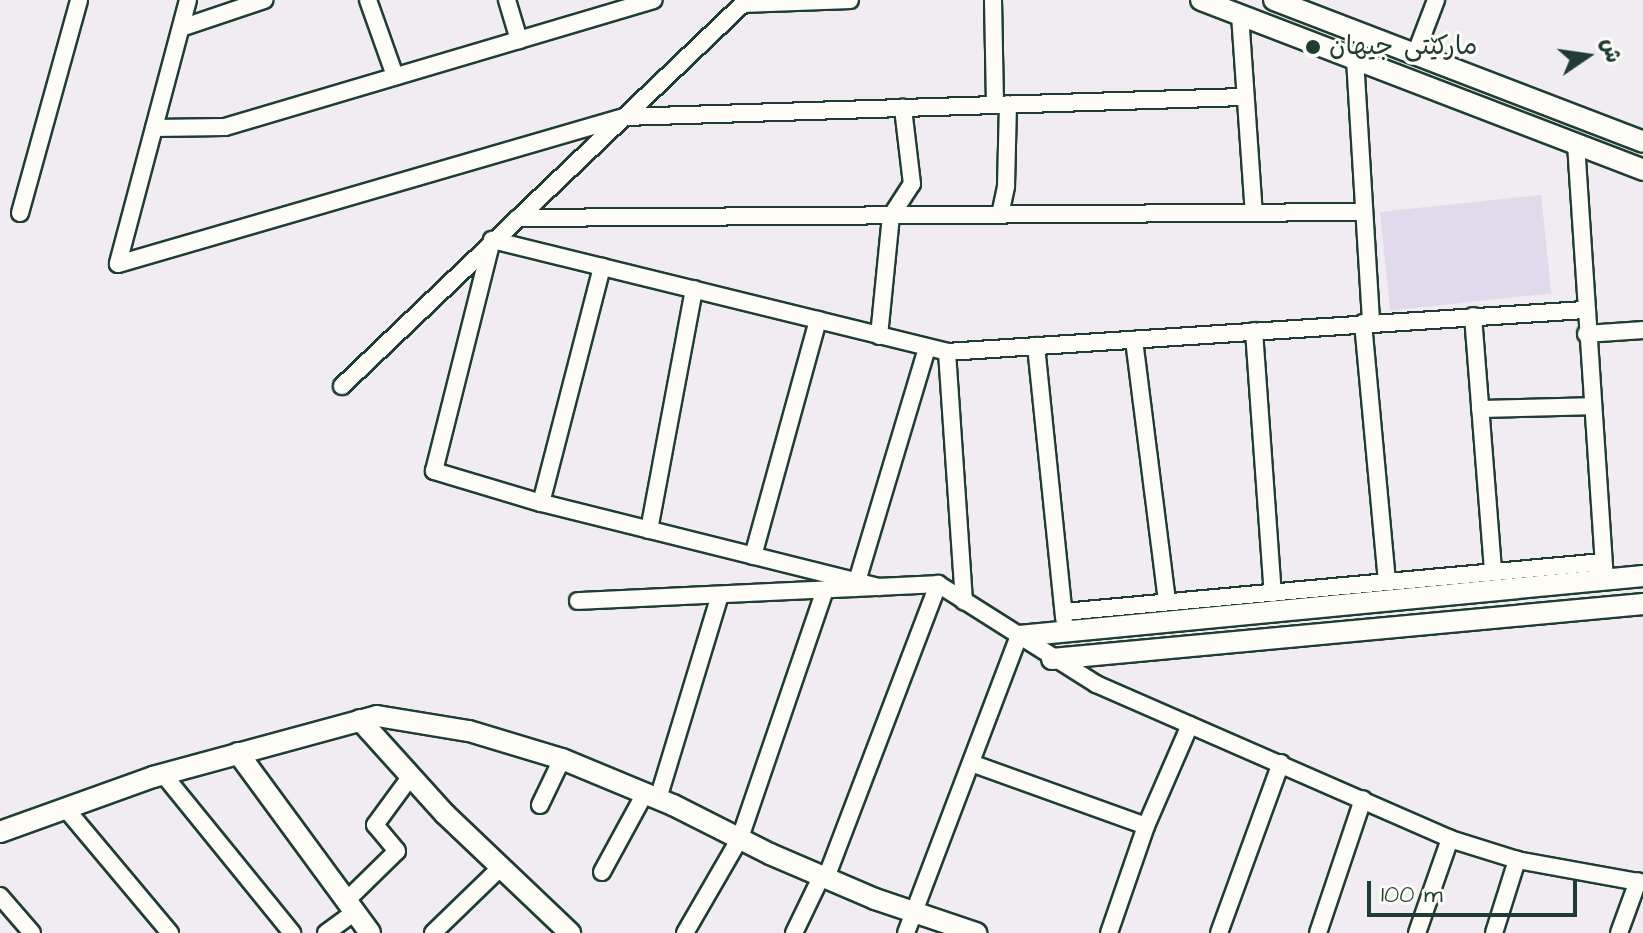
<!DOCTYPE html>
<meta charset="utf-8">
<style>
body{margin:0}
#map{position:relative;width:1643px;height:933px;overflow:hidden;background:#f0ecf2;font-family:"Architects Daughter","Playpen Sans Arabic",sans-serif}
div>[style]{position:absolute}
.built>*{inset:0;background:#e1d9ec;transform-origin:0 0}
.roads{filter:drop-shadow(2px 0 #1f3d34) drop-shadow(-2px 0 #1f3d34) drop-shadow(0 2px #1f3d34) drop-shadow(0 -2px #1f3d34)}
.minor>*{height:16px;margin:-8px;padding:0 8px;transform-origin:8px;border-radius:8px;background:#fdfcf7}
.tertiary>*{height:20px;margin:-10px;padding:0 10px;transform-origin:10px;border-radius:10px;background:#fdfcf7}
.dots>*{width:22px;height:22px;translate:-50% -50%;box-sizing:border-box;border:4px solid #fdfcf7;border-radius:50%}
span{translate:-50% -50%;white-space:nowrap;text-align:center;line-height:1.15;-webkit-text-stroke:6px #fdfcf7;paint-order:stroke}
.poi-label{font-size:26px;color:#1f3d34}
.left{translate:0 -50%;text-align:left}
.north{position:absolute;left:1547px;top:16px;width:80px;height:80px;-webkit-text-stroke:6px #fdfcf7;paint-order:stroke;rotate:77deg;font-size:22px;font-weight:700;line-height:32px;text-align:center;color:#1f3d34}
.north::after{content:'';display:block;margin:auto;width:28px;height:36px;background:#1f3d34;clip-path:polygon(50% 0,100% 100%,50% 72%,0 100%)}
.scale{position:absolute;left:1367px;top:881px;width:210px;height:36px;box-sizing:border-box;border:4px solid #1f3d34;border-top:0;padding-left:10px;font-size:24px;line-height:28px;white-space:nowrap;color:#1f3d34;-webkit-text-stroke:6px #fdfcf7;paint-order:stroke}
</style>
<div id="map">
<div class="built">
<i style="left:1541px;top:195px;width:99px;height:162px;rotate:84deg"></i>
</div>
<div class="roads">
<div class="minor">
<i style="left:188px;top:0;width:273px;rotate:104.9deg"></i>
<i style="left:118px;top:264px;width:527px;rotate:-16.2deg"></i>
<i style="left:624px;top:117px;width:620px;rotate:-1.85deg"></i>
<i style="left:368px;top:0;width:81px;rotate:70.4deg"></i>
<i style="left:507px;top:0;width:42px;rotate:73.3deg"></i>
<i style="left:993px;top:0;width:105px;rotate:88.9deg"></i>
<i style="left:743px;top:4px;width:107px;rotate:-2.1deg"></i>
<i style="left:1240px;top:15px;width:198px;rotate:86deg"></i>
<i style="left:181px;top:28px;width:88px;rotate:-18.6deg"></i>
<i style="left:1415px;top:55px;width:59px;rotate:-69.1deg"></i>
<i style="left:1355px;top:59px;width:263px;rotate:86.5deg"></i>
<i style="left:154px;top:128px;width:71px;rotate:-0.8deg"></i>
<i style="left:225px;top:127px;width:447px;rotate:-16.5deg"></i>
<i style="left:1576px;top:144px;width:427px;rotate:86.2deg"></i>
<i style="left:20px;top:213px;width:221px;rotate:-74.5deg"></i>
<i style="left:1000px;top:215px;width:30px;rotate:-78deg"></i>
<i style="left:1006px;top:186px;width:82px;rotate:-88.6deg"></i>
<i style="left:518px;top:218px;width:843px;rotate:-0.41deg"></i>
<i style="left:1473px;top:316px;width:257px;rotate:85.5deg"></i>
<i style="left:1363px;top:323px;width:260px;rotate:84.7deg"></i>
<i style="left:1254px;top:331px;width:263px;rotate:85.9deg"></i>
<i style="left:1586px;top:334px;width:57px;rotate:-4deg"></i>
<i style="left:879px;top:336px;width:121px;rotate:-84.3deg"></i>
<i style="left:891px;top:216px;width:38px;rotate:-57deg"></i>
<i style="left:912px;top:184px;width:77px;rotate:-96.8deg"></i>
<i style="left:1134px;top:340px;width:264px;rotate:82.8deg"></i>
<i style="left:1036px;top:346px;width:274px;rotate:84.1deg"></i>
<i style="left:947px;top:352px;width:250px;rotate:86.1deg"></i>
<i style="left:342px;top:386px;width:559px;rotate:-43.62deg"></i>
<i style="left:1480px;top:409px;width:111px;rotate:-1.5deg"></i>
<i style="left:541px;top:503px;width:244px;rotate:-75.5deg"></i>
<i style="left:649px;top:530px;width:245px;rotate:-79.4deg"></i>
<i style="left:753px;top:556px;width:245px;rotate:-74.6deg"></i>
<i style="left:879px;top:587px;width:348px;rotate:-166deg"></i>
<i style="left:541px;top:503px;width:112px;rotate:-163.3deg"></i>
<i style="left:434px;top:471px;width:238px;rotate:-75.9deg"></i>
<i style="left:492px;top:240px;width:469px;rotate:13.8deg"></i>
<i style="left:947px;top:352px;width:638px;rotate:-3.77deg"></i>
<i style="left:855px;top:588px;width:251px;rotate:-73.3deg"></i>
<i style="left:578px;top:601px;width:360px;rotate:-2.7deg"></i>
<i style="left:938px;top:584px;width:187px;rotate:32.3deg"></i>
<i style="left:1096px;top:684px;width:386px;rotate:23.6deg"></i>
<i style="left:1450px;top:839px;width:70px;rotate:17.4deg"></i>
<i style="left:1517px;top:860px;width:128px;rotate:10.3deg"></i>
<i style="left:1064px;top:612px;width:541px;rotate:-5.3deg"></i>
<i style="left:971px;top:763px;width:186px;rotate:19.8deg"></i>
<i style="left:163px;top:774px;width:205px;rotate:50.9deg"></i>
<i style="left:658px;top:799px;width:213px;rotate:-73.1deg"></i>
<i style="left:540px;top:805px;width:51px;rotate:-64.4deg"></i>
<i style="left:66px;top:809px;width:162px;rotate:50deg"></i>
<i style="left:602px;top:872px;width:90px;rotate:-61.4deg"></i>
<i style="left:826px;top:878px;width:315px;rotate:-69.1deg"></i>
<i style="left:0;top:896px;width:49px;rotate:49.1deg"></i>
<i style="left:346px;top:901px;width:71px;rotate:-44.4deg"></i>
<i style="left:397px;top:851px;width:34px;rotate:-130deg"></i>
<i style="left:375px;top:825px;width:61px;rotate:-53.7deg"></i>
<i style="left:326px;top:933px;width:36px;rotate:-36deg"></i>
<i style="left:433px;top:933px;width:93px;rotate:-44.1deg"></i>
<i style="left:685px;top:933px;width:110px;rotate:-59.9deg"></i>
<i style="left:740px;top:838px;width:262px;rotate:-71.1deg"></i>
<i style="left:794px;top:933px;width:64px;rotate:-64.2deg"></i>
<i style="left:906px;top:933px;width:318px;rotate:-69.2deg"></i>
<i style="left:1109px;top:933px;width:113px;rotate:-70.9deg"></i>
<i style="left:1146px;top:826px;width:110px;rotate:-66.5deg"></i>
<i style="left:1219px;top:933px;width:181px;rotate:-70deg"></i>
<i style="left:1318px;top:933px;width:141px;rotate:-71.4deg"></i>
<i style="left:1417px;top:933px;width:100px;rotate:-70.7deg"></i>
<i style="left:1494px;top:933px;width:77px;rotate:-72.5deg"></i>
<i style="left:1619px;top:933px;width:55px;rotate:-69.9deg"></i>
</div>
<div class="tertiary">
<i style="left:1201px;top:0;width:474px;rotate:21deg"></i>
<i style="left:1274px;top:0;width:395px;rotate:21deg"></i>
<i style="left:1019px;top:636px;width:627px;rotate:-5.49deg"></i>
<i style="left:1052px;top:659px;width:594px;rotate:-5.32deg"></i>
<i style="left:360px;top:720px;width:127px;rotate:47.9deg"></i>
<i style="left:445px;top:814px;width:173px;rotate:43.6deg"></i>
<i style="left:238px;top:753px;width:223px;rotate:53.7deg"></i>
<i style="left:0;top:832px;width:163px;rotate:-19.8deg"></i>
<i style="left:153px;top:777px;width:232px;rotate:-15.2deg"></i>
<i style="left:377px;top:716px;width:93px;rotate:9.3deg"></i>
<i style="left:469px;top:731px;width:97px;rotate:16.8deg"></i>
<i style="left:562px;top:759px;width:120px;rotate:22.5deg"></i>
<i style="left:673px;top:805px;width:109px;rotate:26.8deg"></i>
<i style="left:770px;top:854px;width:114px;rotate:23.2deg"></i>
<i style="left:875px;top:899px;width:107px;rotate:18.6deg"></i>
</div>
</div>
<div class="dots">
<i style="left:1313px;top:47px;background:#1f3d34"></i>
</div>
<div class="poi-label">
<span class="left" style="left:1329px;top:47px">مارکێتی جیهان</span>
</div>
<div class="north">ش</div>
<div class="scale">100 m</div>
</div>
